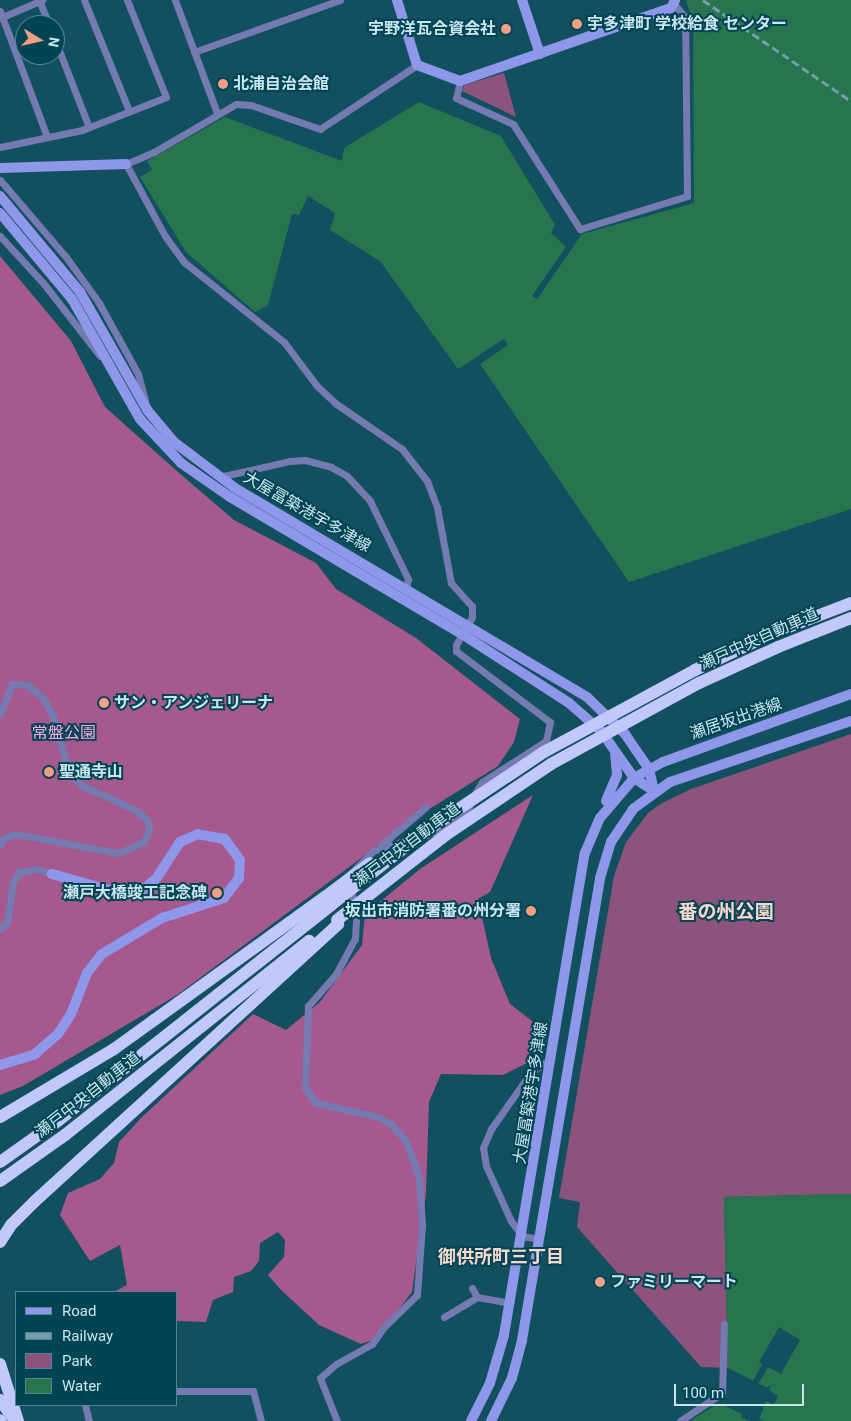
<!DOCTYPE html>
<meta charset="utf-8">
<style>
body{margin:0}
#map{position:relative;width:851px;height:1421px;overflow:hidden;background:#12505f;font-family:Roboto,"Noto Sans JP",sans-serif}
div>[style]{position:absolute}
.green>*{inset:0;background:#8c537c}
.forest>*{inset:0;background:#a5598f}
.water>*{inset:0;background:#27744f}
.pier>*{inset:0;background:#12505f}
.street>*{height:7px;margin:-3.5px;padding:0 3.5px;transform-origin:3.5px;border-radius:3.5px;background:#757bb1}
.secondary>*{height:10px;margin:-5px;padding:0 5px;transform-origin:5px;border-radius:5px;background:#8f97eb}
.highway>*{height:12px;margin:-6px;padding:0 6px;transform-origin:6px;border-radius:6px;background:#c1c8fc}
.rail>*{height:2.5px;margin-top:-1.25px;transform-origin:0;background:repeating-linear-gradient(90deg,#739faa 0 8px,transparent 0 12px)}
.highway-bridge>*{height:12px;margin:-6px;padding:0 6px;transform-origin:6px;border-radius:6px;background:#c1c8fc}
.dots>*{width:14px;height:14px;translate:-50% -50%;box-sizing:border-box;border:2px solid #014554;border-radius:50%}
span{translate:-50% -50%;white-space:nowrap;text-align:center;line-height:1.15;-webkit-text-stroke:4px #014554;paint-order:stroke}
.poi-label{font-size:16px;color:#c9e5ee;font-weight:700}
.left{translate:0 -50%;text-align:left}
.right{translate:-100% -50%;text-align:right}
.street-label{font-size:16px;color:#c9e5ee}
.park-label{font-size:16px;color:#feabe5}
.neighbourhood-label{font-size:18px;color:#f9d8cd;font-weight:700}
.quarter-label{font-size:19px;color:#f9d8cd;font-weight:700}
.legend{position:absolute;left:15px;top:1291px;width:162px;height:115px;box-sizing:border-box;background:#014554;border:1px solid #518592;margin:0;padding:6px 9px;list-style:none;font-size:15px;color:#c9e5ee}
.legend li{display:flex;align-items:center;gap:10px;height:25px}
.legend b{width:25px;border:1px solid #518592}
.north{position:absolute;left:15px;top:15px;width:50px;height:50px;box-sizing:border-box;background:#014554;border:1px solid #518592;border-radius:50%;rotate:99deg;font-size:14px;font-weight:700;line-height:20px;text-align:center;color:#c9e5ee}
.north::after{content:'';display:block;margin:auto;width:18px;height:22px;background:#f39f84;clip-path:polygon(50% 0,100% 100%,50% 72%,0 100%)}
.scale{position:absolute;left:674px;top:1384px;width:130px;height:22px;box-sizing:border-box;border:2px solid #c9e5ee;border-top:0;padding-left:6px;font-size:15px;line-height:18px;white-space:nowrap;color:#c9e5ee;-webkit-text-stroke:4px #014554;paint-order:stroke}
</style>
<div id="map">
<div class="green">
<i style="clip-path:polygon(504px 73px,516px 117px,462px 91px,464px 85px)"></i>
<i style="clip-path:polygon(851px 734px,851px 1194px,724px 1197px,728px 1368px,701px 1367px,577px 1227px,580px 1202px,559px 1198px,614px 876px,626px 842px,648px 813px,662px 803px,691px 789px)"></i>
</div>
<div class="forest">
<i style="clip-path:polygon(0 256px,71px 341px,105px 407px,178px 472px,234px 520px,316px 563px,336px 589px,416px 638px,520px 719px,514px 742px,498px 766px,415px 818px,177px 995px,23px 1086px,0 1095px)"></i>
<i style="clip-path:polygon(533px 795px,490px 892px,478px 899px,491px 958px,510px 1004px,536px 1024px,536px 1040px,527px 1063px,503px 1075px,441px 1074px,429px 1102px,426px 1194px,412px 1292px,376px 1339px,361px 1344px,319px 1325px,280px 1289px,268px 1275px,284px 1257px,285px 1240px,278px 1232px,260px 1243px,259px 1261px,251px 1271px,234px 1277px,233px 1292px,213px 1300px,206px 1322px,176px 1321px,176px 1292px,114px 1292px,127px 1285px,120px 1245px,90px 1261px,60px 1215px,68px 1193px,100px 1179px,114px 1163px,119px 1142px,142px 1117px,253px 1014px,286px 1030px,320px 1002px,362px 945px,365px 914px,420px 869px)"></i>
</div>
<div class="water">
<i style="clip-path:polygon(686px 0,851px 0,851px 509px,629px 582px,480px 364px,508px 345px,504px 339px,458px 369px,380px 261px,330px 230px,335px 213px,308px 196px,299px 215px,292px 214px,268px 305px,255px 312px,186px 252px,140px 177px,152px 170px,147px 161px,225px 117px,342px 161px,344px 148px,419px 102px,501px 136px,555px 225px,551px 233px,566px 247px,532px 296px,537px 299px,582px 234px,694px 203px,693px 21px)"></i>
<i style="clip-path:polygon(851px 1194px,851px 1421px,763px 1421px,759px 1419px,766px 1401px,774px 1405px,778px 1396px,769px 1390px,771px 1386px,766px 1387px,728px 1368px,724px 1197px)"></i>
<i style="clip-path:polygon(723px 1405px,742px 1414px,741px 1417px,749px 1421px,690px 1421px,714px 1406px)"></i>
</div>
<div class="pier">
<i style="clip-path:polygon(779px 1327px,800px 1340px,781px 1374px,768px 1367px,758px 1384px,753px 1381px,762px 1364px,759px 1362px)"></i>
</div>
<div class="street">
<i style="left:39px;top:0;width:27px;rotate:68deg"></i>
<i style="left:84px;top:0;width:120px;rotate:67.9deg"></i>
<i style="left:175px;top:0;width:121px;rotate:69.6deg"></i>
<i style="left:0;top:11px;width:134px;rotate:69.5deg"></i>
<i style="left:0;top:18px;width:46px;rotate:-23.2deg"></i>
<i style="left:55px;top:40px;width:93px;rotate:68.7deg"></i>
<i style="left:194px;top:52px;width:155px;rotate:-19.6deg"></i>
<i style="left:417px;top:65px;width:116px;rotate:146.6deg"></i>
<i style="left:320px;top:129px;width:73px;rotate:-160.8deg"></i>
<i style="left:251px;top:105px;width:15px;rotate:-176deg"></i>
<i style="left:236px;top:104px;width:95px;rotate:149.7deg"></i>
<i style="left:154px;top:152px;width:30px;rotate:157deg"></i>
<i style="left:126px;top:164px;width:82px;rotate:61.6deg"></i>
<i style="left:165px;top:236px;width:32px;rotate:54deg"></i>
<i style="left:184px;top:262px;width:128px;rotate:38.7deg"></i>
<i style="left:284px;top:342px;width:55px;rotate:53.1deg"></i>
<i style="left:317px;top:386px;width:25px;rotate:43deg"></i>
<i style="left:335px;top:403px;width:81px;rotate:34.5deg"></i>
<i style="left:402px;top:449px;width:41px;rotate:52deg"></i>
<i style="left:427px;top:481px;width:28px;rotate:69deg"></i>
<i style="left:437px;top:507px;width:77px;rotate:79.6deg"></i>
<i style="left:451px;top:583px;width:31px;rotate:48deg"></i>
<i style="left:472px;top:606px;width:11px;rotate:90deg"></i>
<i style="left:472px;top:617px;width:32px;rotate:120deg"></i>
<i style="left:456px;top:645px;width:6px;rotate:90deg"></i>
<i style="left:456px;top:651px;width:118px;rotate:37.1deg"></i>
<i style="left:550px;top:722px;width:19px;rotate:102deg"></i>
<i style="left:546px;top:741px;width:76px;rotate:147.4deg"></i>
<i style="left:482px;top:782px;width:17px;rotate:121deg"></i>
<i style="left:460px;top:81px;width:17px;rotate:103deg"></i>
<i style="left:456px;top:98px;width:63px;rotate:24.5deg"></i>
<i style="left:513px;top:124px;width:125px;rotate:57.5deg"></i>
<i style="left:580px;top:229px;width:112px;rotate:-17.1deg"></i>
<i style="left:687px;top:196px;width:179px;rotate:-90.6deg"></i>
<i style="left:685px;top:17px;width:17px;rotate:-130deg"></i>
<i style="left:0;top:147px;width:84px;rotate:-11.7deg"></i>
<i style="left:82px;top:130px;width:90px;rotate:-21.4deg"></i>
<i style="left:166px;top:97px;width:105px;rotate:-111.9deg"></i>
<i style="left:0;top:180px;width:101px;rotate:49.4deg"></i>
<i style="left:66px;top:257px;width:57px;rotate:54.3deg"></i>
<i style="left:99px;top:303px;width:81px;rotate:61.2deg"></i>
<i style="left:138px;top:374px;width:28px;rotate:75deg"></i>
<i style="left:0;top:236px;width:65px;rotate:47.5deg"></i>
<i style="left:44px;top:284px;width:91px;rotate:52.1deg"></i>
<i style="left:219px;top:477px;width:73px;rotate:-12.7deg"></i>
<i style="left:290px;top:461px;width:15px;rotate:-4deg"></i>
<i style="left:305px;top:460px;width:27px;rotate:15deg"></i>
<i style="left:331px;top:467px;width:18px;rotate:29deg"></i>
<i style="left:347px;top:476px;width:34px;rotate:47deg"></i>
<i style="left:370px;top:501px;width:87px;rotate:64deg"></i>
<i style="left:408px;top:579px;width:9px;rotate:103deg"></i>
<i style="left:0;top:714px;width:32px;rotate:-68deg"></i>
<i style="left:12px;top:684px;width:16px;rotate:4deg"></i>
<i style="left:28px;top:685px;width:20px;rotate:41deg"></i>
<i style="left:43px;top:698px;width:18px;rotate:61deg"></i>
<i style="left:52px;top:714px;width:60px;rotate:73.7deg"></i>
<i style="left:69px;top:772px;width:18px;rotate:47deg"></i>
<i style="left:81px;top:785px;width:60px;rotate:24.8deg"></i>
<i style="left:135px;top:810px;width:17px;rotate:40deg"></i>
<i style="left:148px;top:821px;width:8px;rotate:83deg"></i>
<i style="left:149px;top:829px;width:14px;rotate:111deg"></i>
<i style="left:144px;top:842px;width:28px;rotate:157deg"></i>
<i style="left:118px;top:853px;width:105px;rotate:-169.5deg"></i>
<i style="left:15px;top:834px;width:12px;rotate:160deg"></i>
<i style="left:4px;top:838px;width:8px;rotate:120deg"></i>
<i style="left:427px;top:835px;width:23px;rotate:-25deg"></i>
<i style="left:448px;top:825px;width:28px;rotate:-41deg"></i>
<i style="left:380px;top:846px;width:60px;rotate:-40.3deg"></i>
<i style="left:349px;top:875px;width:34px;rotate:-45deg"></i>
<i style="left:373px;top:851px;width:40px;rotate:-18deg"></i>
<i style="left:0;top:929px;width:9px;rotate:-41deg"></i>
<i style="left:7px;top:923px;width:40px;rotate:-81.5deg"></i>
<i style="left:13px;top:883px;width:13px;rotate:-61deg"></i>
<i style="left:19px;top:872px;width:18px;rotate:-9deg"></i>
<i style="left:37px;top:869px;width:16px;rotate:18deg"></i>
<i style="left:539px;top:1239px;width:17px;rotate:-170deg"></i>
<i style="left:522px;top:1236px;width:19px;rotate:-126deg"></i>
<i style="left:511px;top:1221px;width:60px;rotate:-114.4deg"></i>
<i style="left:486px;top:1166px;width:18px;rotate:-99deg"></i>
<i style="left:483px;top:1148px;width:21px;rotate:-67deg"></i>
<i style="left:491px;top:1129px;width:70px;rotate:-54.9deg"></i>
<i style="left:531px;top:1072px;width:24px;rotate:-33deg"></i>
<i style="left:472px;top:1288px;width:10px;rotate:61deg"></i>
<i style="left:477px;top:1297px;width:34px;rotate:10deg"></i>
<i style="left:444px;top:1317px;width:39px;rotate:-31deg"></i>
<i style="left:176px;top:1391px;width:77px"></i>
<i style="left:253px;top:1391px;width:31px;rotate:75deg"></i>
<i style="left:85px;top:1405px;width:16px;rotate:76deg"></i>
<i style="left:337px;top:1421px;width:46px;rotate:-111.6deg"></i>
<i style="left:320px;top:1378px;width:21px;rotate:-41deg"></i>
<i style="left:336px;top:1364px;width:41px;rotate:-29.1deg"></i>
<i style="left:372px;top:1344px;width:19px;rotate:-55deg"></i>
<i style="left:383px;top:1328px;width:47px;rotate:-44.1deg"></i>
<i style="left:417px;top:1295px;width:70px;rotate:-85.9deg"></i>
<i style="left:422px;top:1225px;width:48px;rotate:-93.6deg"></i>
<i style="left:419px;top:1177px;width:38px;rotate:-110deg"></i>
<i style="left:406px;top:1141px;width:23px;rotate:-131deg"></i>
<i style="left:391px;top:1124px;width:14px;rotate:-150deg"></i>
<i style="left:379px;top:1117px;width:65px;rotate:-167.5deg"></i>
<i style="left:316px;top:1103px;width:19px;rotate:-126deg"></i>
<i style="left:305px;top:1088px;width:82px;rotate:-87.9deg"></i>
<i style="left:308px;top:1006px;width:43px;rotate:-48.8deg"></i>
<i style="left:336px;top:974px;width:40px;rotate:-62deg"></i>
<i style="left:355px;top:939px;width:22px;rotate:-87deg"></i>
<i style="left:356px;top:917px;width:29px;rotate:-100deg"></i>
<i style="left:680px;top:1421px;width:50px;rotate:-33.7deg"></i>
<i style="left:722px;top:1393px;width:69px;rotate:-88.3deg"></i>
</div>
<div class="secondary">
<i style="left:397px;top:0;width:68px;rotate:72.9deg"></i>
<i style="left:417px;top:65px;width:46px;rotate:20.4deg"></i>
<i style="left:460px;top:81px;width:223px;rotate:-19.1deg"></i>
<i style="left:671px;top:8px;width:9px;rotate:-63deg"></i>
<i style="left:522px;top:0;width:57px;rotate:71.6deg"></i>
<i style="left:0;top:168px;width:126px;rotate:-1.8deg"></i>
<i style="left:0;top:196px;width:125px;rotate:50.2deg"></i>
<i style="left:80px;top:292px;width:137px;rotate:60.3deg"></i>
<i style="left:148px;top:411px;width:40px;rotate:50deg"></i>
<i style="left:174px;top:442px;width:76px;rotate:37deg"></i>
<i style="left:235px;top:488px;width:409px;rotate:30.7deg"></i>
<i style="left:587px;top:697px;width:53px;rotate:44.2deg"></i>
<i style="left:625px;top:734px;width:42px;rotate:55.6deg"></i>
<i style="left:649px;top:769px;width:23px;rotate:77deg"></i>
<i style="left:0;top:213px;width:112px;rotate:50.1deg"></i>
<i style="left:72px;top:299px;width:138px;rotate:60.5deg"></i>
<i style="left:140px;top:419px;width:60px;rotate:47deg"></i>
<i style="left:181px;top:463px;width:60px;rotate:34.8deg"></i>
<i style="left:230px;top:497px;width:269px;rotate:30.6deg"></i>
<i style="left:462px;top:634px;width:127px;rotate:32.8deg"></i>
<i style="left:569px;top:703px;width:43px;rotate:41.2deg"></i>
<i style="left:601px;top:731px;width:57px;rotate:54.9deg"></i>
<i style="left:634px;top:778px;width:24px;rotate:33deg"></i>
<i style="left:606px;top:801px;width:28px;rotate:-67deg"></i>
<i style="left:617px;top:775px;width:21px;rotate:-95deg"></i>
<i style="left:0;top:1065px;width:37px;rotate:-17deg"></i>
<i style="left:35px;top:1054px;width:30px;rotate:-41deg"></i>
<i style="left:58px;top:1034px;width:24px;rotate:-57deg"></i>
<i style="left:71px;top:1014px;width:44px;rotate:-68.7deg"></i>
<i style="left:87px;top:973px;width:24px;rotate:-52deg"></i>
<i style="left:102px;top:954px;width:70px;rotate:-31deg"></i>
<i style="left:162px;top:918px;width:65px;rotate:-17.9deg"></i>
<i style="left:224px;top:898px;width:25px;rotate:-53deg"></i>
<i style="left:239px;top:878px;width:18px;rotate:-87deg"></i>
<i style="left:240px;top:860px;width:26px;rotate:-126deg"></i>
<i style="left:225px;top:839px;width:27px;rotate:-170deg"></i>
<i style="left:198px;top:834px;width:20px;rotate:156deg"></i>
<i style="left:180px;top:842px;width:44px;rotate:123deg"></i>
<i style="left:156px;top:879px;width:19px;rotate:141deg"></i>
<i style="left:141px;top:891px;width:21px;rotate:175deg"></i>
<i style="left:120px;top:893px;width:71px;rotate:-164.4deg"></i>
<i style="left:471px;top:1421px;width:42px;rotate:-63.4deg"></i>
<i style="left:490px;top:1383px;width:50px;rotate:-73.7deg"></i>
<i style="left:504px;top:1335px;width:489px;rotate:-80.5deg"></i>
<i style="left:585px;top:853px;width:38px;rotate:-67deg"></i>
<i style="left:600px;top:818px;width:52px;rotate:-49.6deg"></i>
<i style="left:634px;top:778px;width:33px;rotate:-29deg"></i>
<i style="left:663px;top:762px;width:200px;rotate:-19.9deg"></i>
<i style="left:491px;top:1421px;width:48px;rotate:-64deg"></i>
<i style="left:512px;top:1378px;width:39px;rotate:-75deg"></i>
<i style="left:522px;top:1340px;width:469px;rotate:-80.4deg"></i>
<i style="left:600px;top:878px;width:38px;rotate:-73deg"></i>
<i style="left:611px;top:842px;width:40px;rotate:-56deg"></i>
<i style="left:633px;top:809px;width:46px;rotate:-36.1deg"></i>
<i style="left:670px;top:782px;width:191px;rotate:-18.6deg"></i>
</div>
<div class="highway">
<i style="left:0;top:1117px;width:133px;rotate:-30.8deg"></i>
<i style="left:114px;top:1049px;width:260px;rotate:-35.8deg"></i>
<i style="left:0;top:1162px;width:72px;rotate:-35.4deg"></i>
<i style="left:59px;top:1120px;width:347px;rotate:-38.3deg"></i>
<i style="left:0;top:1181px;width:80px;rotate:-35.3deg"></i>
<i style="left:65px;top:1135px;width:312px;rotate:-38.5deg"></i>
<i style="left:0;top:1242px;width:20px;rotate:-57deg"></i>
<i style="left:11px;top:1225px;width:33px;rotate:-45deg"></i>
<i style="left:34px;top:1202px;width:412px;rotate:-42.4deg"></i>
<i style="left:0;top:1364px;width:60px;rotate:72.5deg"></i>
<i style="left:0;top:1400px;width:22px;rotate:54deg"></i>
<i style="left:0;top:1420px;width:1px;rotate:45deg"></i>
</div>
<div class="rail">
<i style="left:703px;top:0;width:179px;rotate:34.3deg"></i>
</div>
<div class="highway-bridge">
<i style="left:325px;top:897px;width:56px;rotate:-37.1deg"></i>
<i style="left:331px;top:905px;width:118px;rotate:-38.1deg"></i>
<i style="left:424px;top:832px;width:144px;rotate:-33.7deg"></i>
<i style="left:544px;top:752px;width:172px;rotate:-28.5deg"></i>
<i style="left:695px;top:670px;width:86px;rotate:-25.4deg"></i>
<i style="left:773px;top:633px;width:84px;rotate:-21deg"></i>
<i style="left:337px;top:920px;width:140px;rotate:-38deg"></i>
<i style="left:447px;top:834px;width:125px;rotate:-33.9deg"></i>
<i style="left:551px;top:764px;width:169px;rotate:-28.7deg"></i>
<i style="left:699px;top:683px;width:87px;rotate:-24.5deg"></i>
<i style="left:778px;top:647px;width:79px;rotate:-21.7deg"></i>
</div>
<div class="dots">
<i style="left:577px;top:24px;background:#f39f84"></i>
<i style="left:506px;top:29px;background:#f39f84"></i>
<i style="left:223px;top:84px;background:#f39f84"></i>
<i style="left:104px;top:703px;background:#f39f84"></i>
<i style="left:49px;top:772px;background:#f39f84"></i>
<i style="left:217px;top:893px;background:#f39f84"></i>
<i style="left:531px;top:911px;background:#f39f84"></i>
<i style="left:600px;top:1282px;background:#f39f84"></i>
</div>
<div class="poi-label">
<span class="left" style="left:587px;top:24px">宇多津町 学校給食 センター</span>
<span class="right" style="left:496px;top:29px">宇野洋瓦合資会社</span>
<span class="left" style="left:233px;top:84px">北浦自治会館</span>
<span class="left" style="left:114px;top:703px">サン・アンジェリーナ</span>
<span class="left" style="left:59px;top:772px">聖通寺山</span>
<span class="right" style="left:207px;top:893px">瀬戸大橋竣工記念碑</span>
<span class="right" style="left:521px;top:911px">坂出市消防署番の州分署</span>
<span class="left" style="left:610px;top:1282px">ファミリーマート</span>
</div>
<div class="street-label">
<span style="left:307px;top:512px;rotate:30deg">大屋冨築港宇多津線</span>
<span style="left:759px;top:639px;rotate:-24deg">瀬戸中央自動車道</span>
<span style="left:736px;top:719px;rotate:-19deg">瀬居坂出港線</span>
<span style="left:407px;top:845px;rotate:-37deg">瀬戸中央自動車道</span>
<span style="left:531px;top:1093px;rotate:-81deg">大屋冨築港宇多津線</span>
<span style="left:88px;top:1095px;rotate:-38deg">瀬戸中央自動車道</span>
</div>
<div class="park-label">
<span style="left:64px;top:733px">常盤公園</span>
</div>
<div class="neighbourhood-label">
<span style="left:501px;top:1257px">御供所町三丁目</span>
</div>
<div class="quarter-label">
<span style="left:726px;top:912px">番の州公園</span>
</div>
<ul class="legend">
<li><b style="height:6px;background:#8f97eb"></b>Road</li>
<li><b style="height:6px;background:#739faa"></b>Railway</li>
<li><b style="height:14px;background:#8c537c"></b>Park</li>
<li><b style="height:14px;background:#27744f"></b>Water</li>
</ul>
<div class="north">N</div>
<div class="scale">100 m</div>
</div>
